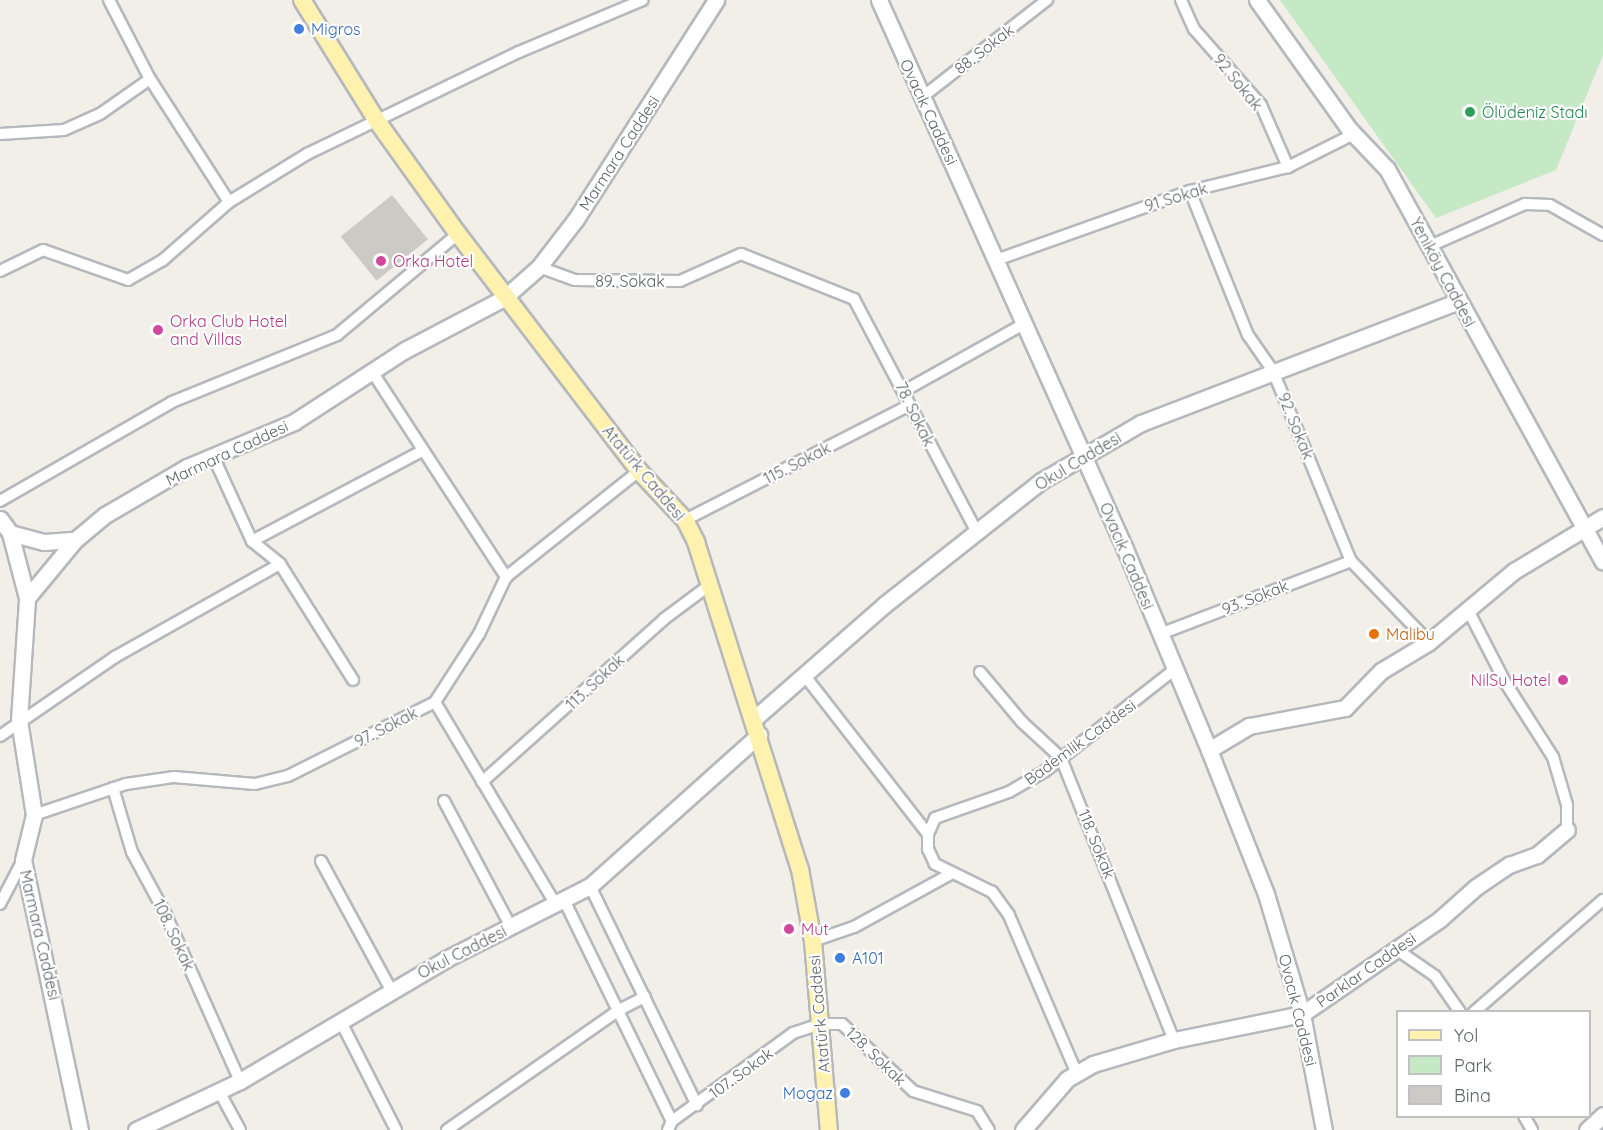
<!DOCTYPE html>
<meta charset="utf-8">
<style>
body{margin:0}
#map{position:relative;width:1603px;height:1130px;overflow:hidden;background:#f1efe8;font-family:Quicksand,sans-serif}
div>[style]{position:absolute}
.green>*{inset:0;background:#c5e8c5}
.building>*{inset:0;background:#cccac5;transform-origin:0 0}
.roads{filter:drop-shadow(2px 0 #b5b8bc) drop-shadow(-2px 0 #b5b8bc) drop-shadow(0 2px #b5b8bc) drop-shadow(0 -2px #b5b8bc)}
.street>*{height:10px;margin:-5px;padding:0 5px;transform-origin:5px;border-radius:5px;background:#fff}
.secondary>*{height:15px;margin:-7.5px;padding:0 7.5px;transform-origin:7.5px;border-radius:7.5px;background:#fff}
.primary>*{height:16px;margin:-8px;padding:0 8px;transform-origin:8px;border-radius:8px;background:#fff2af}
.dots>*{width:16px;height:16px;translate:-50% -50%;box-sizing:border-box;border:3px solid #fff;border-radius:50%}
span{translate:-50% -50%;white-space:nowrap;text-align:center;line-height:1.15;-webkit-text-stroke:4.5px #fff;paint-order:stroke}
.shop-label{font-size:16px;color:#366cbe}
.left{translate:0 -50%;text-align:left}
.right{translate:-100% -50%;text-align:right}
.street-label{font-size:16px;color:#5f6368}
.leisure-label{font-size:16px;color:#27864d}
.hotel-label{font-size:16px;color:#b23c85}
.food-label{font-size:16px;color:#c56008}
.legend{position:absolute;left:1396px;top:1010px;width:195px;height:108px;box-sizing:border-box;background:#fff;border:2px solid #bfc1c3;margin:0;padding:8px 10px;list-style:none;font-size:18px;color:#5f6368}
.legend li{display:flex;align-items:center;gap:12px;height:30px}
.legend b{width:30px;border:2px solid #bfc1c3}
</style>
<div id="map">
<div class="green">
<i style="clip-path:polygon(1280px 0,1603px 0,1603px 55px,1556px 170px,1436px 218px)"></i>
</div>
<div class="building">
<i style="left:392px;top:195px;width:57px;height:66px;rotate:51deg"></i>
</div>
<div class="roads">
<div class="street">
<i style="left:109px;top:0;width:89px;rotate:62.6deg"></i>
<i style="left:150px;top:79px;width:146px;rotate:57.3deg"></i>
<i style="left:1181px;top:0;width:32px;rotate:66deg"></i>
<i style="left:1194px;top:29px;width:101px;rotate:48.6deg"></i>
<i style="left:1261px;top:105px;width:68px;rotate:66.5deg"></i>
<i style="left:921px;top:98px;width:160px;rotate:-37.9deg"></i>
<i style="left:0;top:134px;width:64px;rotate:-3.6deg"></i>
<i style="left:64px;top:130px;width:39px;rotate:-24deg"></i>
<i style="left:100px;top:114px;width:61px;rotate:-35deg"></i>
<i style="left:1190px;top:191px;width:155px;rotate:68.1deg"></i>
<i style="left:1248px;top:335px;width:44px;rotate:55.2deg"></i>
<i style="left:1273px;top:371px;width:205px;rotate:67.7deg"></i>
<i style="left:1351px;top:561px;width:112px;rotate:46.1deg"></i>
<i style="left:1430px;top:246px;width:104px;rotate:-23.9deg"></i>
<i style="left:1525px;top:204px;width:25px;rotate:2deg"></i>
<i style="left:1550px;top:205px;width:61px;rotate:29.5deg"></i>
<i style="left:996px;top:260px;width:206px;rotate:-19.6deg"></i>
<i style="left:1190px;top:191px;width:101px;rotate:-13.8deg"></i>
<i style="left:1288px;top:167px;width:74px;rotate:-26.6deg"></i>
<i style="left:539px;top:267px;width:38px;rotate:20deg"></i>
<i style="left:575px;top:280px;width:105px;rotate:0.5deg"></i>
<i style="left:680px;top:281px;width:67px;rotate:-23.9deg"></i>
<i style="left:741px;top:254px;width:122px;rotate:21.7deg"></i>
<i style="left:854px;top:299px;width:261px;rotate:62.2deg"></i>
<i style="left:0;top:271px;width:48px;rotate:-26deg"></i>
<i style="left:43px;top:250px;width:90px;rotate:19.4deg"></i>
<i style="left:128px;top:280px;width:40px;rotate:-29.7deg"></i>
<i style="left:163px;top:260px;width:88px;rotate:-41.3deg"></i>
<i style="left:229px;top:202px;width:92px;rotate:-31.6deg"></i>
<i style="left:307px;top:154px;width:235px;rotate:-25.7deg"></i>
<i style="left:519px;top:52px;width:134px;rotate:-22.8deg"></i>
<i style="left:373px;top:373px;width:244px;rotate:56.9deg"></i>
<i style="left:904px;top:391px;width:137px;rotate:-29.2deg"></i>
<i style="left:213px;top:456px;width:94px;rotate:65.4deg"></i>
<i style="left:252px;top:541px;width:36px;rotate:39deg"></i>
<i style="left:280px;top:564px;width:137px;rotate:57.8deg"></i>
<i style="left:0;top:501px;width:198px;rotate:-29.9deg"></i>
<i style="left:172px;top:402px;width:178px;rotate:-22.1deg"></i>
<i style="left:337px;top:335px;width:158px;rotate:-39.9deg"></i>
<i style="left:685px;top:520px;width:250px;rotate:-27.1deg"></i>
<i style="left:252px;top:541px;width:192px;rotate:-27.9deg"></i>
<i style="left:1467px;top:608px;width:83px;rotate:62.8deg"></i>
<i style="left:1505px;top:682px;width:89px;rotate:57.4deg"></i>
<i style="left:1553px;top:757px;width:50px;rotate:73.7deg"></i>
<i style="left:1567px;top:805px;width:25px;rotate:90deg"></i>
<i style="left:1160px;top:634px;width:204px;rotate:-20.9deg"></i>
<i style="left:980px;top:672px;width:65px;rotate:50deg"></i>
<i style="left:1022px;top:722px;width:53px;rotate:42.7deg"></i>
<i style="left:1061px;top:758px;width:304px;rotate:68.2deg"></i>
<i style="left:805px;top:676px;width:200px;rotate:52.1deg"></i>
<i style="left:435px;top:702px;width:236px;rotate:59.2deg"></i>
<i style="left:0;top:736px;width:140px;rotate:-34.5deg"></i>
<i style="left:115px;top:657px;width:189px;rotate:-29.4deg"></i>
<i style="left:482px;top:782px;width:244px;rotate:-41.8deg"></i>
<i style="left:664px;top:619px;width:59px;rotate:-36.7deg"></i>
<i style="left:113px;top:788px;width:67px;rotate:73.5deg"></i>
<i style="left:132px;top:852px;width:72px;rotate:61.6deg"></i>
<i style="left:166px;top:915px;width:182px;rotate:66deg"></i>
<i style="left:444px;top:801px;width:143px;rotate:62deg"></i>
<i style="left:34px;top:815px;width:97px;rotate:-18.6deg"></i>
<i style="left:126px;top:784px;width:49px;rotate:-8.3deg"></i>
<i style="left:174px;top:777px;width:81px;rotate:4.9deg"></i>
<i style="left:255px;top:784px;width:34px;rotate:-14deg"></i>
<i style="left:288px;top:776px;width:165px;rotate:-26.7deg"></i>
<i style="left:435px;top:702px;width:81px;rotate:-57.1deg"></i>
<i style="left:479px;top:634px;width:63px;rotate:-64.7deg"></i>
<i style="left:506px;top:577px;width:170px;rotate:-38.6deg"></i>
<i style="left:321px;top:861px;width:147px;rotate:61.5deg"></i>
<i style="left:590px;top:886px;width:244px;rotate:64deg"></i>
<i style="left:564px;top:900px;width:246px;rotate:64deg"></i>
<i style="left:0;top:904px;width:50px;rotate:-62.4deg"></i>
<i style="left:813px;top:941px;width:43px;rotate:-18.9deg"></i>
<i style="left:854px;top:927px;width:111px;rotate:-28.7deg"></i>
<i style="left:1396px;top:949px;width:47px;rotate:34.7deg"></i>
<i style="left:1435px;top:976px;width:44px;rotate:55.2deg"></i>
<i style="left:1474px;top:1012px;width:171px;rotate:-41deg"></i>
<i style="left:341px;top:1022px;width:121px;rotate:63deg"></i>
<i style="left:1077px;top:1074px;width:173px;rotate:-113.2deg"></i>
<i style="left:1009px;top:915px;width:29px;rotate:-126deg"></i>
<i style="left:992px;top:892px;width:64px;rotate:-153.8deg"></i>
<i style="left:935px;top:864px;width:17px;rotate:-115deg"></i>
<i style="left:928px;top:849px;width:15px;rotate:-90deg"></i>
<i style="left:928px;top:834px;width:17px;rotate:-66deg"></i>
<i style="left:935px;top:818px;width:78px;rotate:-19.4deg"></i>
<i style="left:1009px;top:792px;width:42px;rotate:-30.3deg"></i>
<i style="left:1045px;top:771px;width:165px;rotate:-38.1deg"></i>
<i style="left:219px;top:1091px;width:44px;rotate:61.7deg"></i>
<i style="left:1524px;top:1116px;width:16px;rotate:60deg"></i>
<i style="left:447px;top:1130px;width:210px;rotate:-34.9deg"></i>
<i style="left:619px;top:1010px;width:29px;rotate:-27deg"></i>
<i style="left:668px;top:1130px;width:10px;rotate:-66deg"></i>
<i style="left:672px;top:1121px;width:150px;rotate:-36deg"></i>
<i style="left:793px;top:1033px;width:28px;rotate:-18deg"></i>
<i style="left:820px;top:1024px;width:22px"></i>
<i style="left:842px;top:1024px;width:98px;rotate:43.3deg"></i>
<i style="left:913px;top:1091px;width:67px;rotate:17.4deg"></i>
<i style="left:977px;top:1111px;width:22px;rotate:58deg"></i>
</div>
<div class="secondary">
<i style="left:879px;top:0;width:602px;rotate:65.86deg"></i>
<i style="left:1125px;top:549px;width:218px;rotate:67.3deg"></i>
<i style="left:1209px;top:750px;width:155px;rotate:68.4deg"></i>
<i style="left:1266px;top:894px;width:125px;rotate:73.3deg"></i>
<i style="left:1302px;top:1014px;width:118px;rotate:79.3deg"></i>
<i style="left:1257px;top:0;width:158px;rotate:54.5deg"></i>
<i style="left:1349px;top:129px;width:55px;rotate:46.5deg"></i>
<i style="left:1387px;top:169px;width:448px;rotate:61.2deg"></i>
<i style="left:0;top:519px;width:17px;rotate:54deg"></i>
<i style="left:10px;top:533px;width:67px;rotate:75.3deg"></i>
<i style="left:10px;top:533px;width:35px;rotate:15deg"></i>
<i style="left:44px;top:542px;width:31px;rotate:-4deg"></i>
<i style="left:755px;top:718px;width:171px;rotate:-41.2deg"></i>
<i style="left:884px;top:605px;width:200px;rotate:-38.3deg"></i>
<i style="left:1041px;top:481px;width:116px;rotate:-30.1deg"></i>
<i style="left:1141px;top:423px;width:340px;rotate:-21deg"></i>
<i style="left:1209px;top:750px;width:47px;rotate:-31deg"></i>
<i style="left:1249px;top:726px;width:98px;rotate:-10.6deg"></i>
<i style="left:1345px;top:708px;width:52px;rotate:-45.8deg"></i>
<i style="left:1381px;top:671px;width:56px;rotate:-31.1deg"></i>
<i style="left:1429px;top:642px;width:111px;rotate:-39.9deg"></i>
<i style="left:1514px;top:571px;width:104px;rotate:-31.2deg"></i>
<i style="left:80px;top:1130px;width:276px;rotate:-101.9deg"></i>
<i style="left:23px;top:860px;width:46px;rotate:-76.3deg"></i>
<i style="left:34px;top:815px;width:96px;rotate:-99deg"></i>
<i style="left:19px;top:720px;width:122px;rotate:-86.2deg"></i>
<i style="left:27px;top:598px;width:75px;rotate:-50.4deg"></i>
<i style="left:75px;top:540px;width:39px;rotate:-40deg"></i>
<i style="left:105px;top:515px;width:95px;rotate:-30.3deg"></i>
<i style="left:187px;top:467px;width:116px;rotate:-22.8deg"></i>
<i style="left:294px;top:422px;width:132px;rotate:-33deg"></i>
<i style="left:405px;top:350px;width:112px;rotate:-27.7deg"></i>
<i style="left:504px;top:298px;width:47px;rotate:-41.5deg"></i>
<i style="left:539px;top:267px;width:61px;rotate:-52.4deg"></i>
<i style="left:576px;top:219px;width:260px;rotate:-57.4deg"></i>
<i style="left:136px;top:1130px;width:115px;rotate:-25.2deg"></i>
<i style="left:240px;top:1081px;width:239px;rotate:-30.6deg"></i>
<i style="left:446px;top:959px;width:161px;rotate:-26.9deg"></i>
<i style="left:590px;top:886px;width:227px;rotate:-41.8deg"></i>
<i style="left:1023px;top:1130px;width:67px;rotate:-49.2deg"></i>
<i style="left:1067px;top:1079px;width:30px;rotate:-30deg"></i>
<i style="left:1093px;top:1064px;width:84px;rotate:-16.5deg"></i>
<i style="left:1174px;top:1040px;width:131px;rotate:-11.5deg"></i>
<i style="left:1302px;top:1014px;width:168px;rotate:-34.5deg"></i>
<i style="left:1440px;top:919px;width:48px;rotate:-41.6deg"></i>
<i style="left:1476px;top:887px;width:40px;rotate:-34deg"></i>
<i style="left:1509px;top:865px;width:30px;rotate:-20deg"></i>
<i style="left:1537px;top:855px;width:39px;rotate:-40deg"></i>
<i style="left:1587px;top:1130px;width:22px;rotate:-43deg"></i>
</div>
<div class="primary">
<i style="left:302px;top:0;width:142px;rotate:58.2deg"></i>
<i style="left:377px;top:121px;width:139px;rotate:54.4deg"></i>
<i style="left:458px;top:234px;width:298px;rotate:52.6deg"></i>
<i style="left:639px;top:471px;width:67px;rotate:46.8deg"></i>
<i style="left:685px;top:520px;width:25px;rotate:63deg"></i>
<i style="left:696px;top:542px;width:343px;rotate:72.4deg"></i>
<i style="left:800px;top:869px;width:73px;rotate:79.8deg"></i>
<i style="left:813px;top:941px;width:190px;rotate:85.2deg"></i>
</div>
</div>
<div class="dots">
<i style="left:299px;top:29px;background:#3f7fe0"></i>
<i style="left:1470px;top:112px;background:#2e9e5b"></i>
<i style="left:381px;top:261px;background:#d1479c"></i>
<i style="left:158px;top:330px;background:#d1479c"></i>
<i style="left:1374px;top:634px;background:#e8710a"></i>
<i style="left:1563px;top:680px;background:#d1479c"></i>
<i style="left:789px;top:929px;background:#d1479c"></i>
<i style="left:840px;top:958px;background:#3f7fe0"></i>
<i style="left:845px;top:1093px;background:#3f7fe0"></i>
</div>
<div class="shop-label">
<span class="left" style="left:311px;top:29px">Migros</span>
<span class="left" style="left:852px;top:958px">A101</span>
<span class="right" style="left:833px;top:1093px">Mogaz</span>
</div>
<div class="street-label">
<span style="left:984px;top:49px;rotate:-38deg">88. Sokak</span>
<span style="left:1238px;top:82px;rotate:51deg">92 Sokak</span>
<span style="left:929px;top:112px;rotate:65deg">Ovacık Caddesi</span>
<span style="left:619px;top:153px;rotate:-57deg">Marmara Caddesi</span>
<span style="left:1176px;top:197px;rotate:-17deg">91 Sokak</span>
<span style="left:1443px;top:272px;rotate:62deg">Yeniköy Caddesi</span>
<span style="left:630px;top:281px">89. Sokak</span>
<span style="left:915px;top:414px;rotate:64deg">78. Sokak</span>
<span style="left:1296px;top:426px;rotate:68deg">92. Sokak</span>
<span style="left:227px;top:453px;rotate:-25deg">Marmara Caddesi</span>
<span style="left:1078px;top:461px;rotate:-31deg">Okul Caddesi</span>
<span style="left:797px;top:463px;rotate:-27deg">115. Sokak</span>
<span style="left:644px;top:473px;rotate:50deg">Atatürk Caddesi</span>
<span style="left:1127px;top:556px;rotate:67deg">Ovacık Caddesi</span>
<span style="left:1255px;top:597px;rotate:-21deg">93. Sokak</span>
<span style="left:595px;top:682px;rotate:-43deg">113. Sokak</span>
<span style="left:386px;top:727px;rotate:-27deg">97. Sokak</span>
<span style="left:1080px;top:742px;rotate:-36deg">Bademlik Caddesi</span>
<span style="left:1097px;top:844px;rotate:68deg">118. Sokak</span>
<span style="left:40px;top:935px;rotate:77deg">Marmara Caddesi</span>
<span style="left:174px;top:935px;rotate:65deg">108. Sokak</span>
<span style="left:462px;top:952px;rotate:-27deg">Okul Caddesi</span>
<span style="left:1366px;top:970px;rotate:-35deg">Parklar Caddesi</span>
<span style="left:1298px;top:1010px;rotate:76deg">Ovacık Caddesi</span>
<span style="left:819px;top:1014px;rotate:-95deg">Atatürk Caddesi</span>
<span style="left:876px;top:1056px;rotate:44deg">128. Sokak</span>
<span style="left:741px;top:1073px;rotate:-36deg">107. Sokak</span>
</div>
<div class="leisure-label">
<span class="left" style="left:1482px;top:112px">Ölüdeniz Stadı</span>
</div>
<div class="hotel-label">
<span class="left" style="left:393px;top:261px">Orka Hotel</span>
<span class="left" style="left:170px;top:330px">Orka Club Hotel<br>and Villas</span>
<span class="right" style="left:1551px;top:680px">NilSu Hotel</span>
<span class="left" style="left:801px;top:929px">Mut</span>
</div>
<div class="food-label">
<span class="left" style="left:1386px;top:634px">Malibu</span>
</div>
<ul class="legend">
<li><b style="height:8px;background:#fff2af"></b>Yol</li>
<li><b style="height:16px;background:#c5e8c5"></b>Park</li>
<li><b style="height:16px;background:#cccac5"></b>Bina</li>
</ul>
</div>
